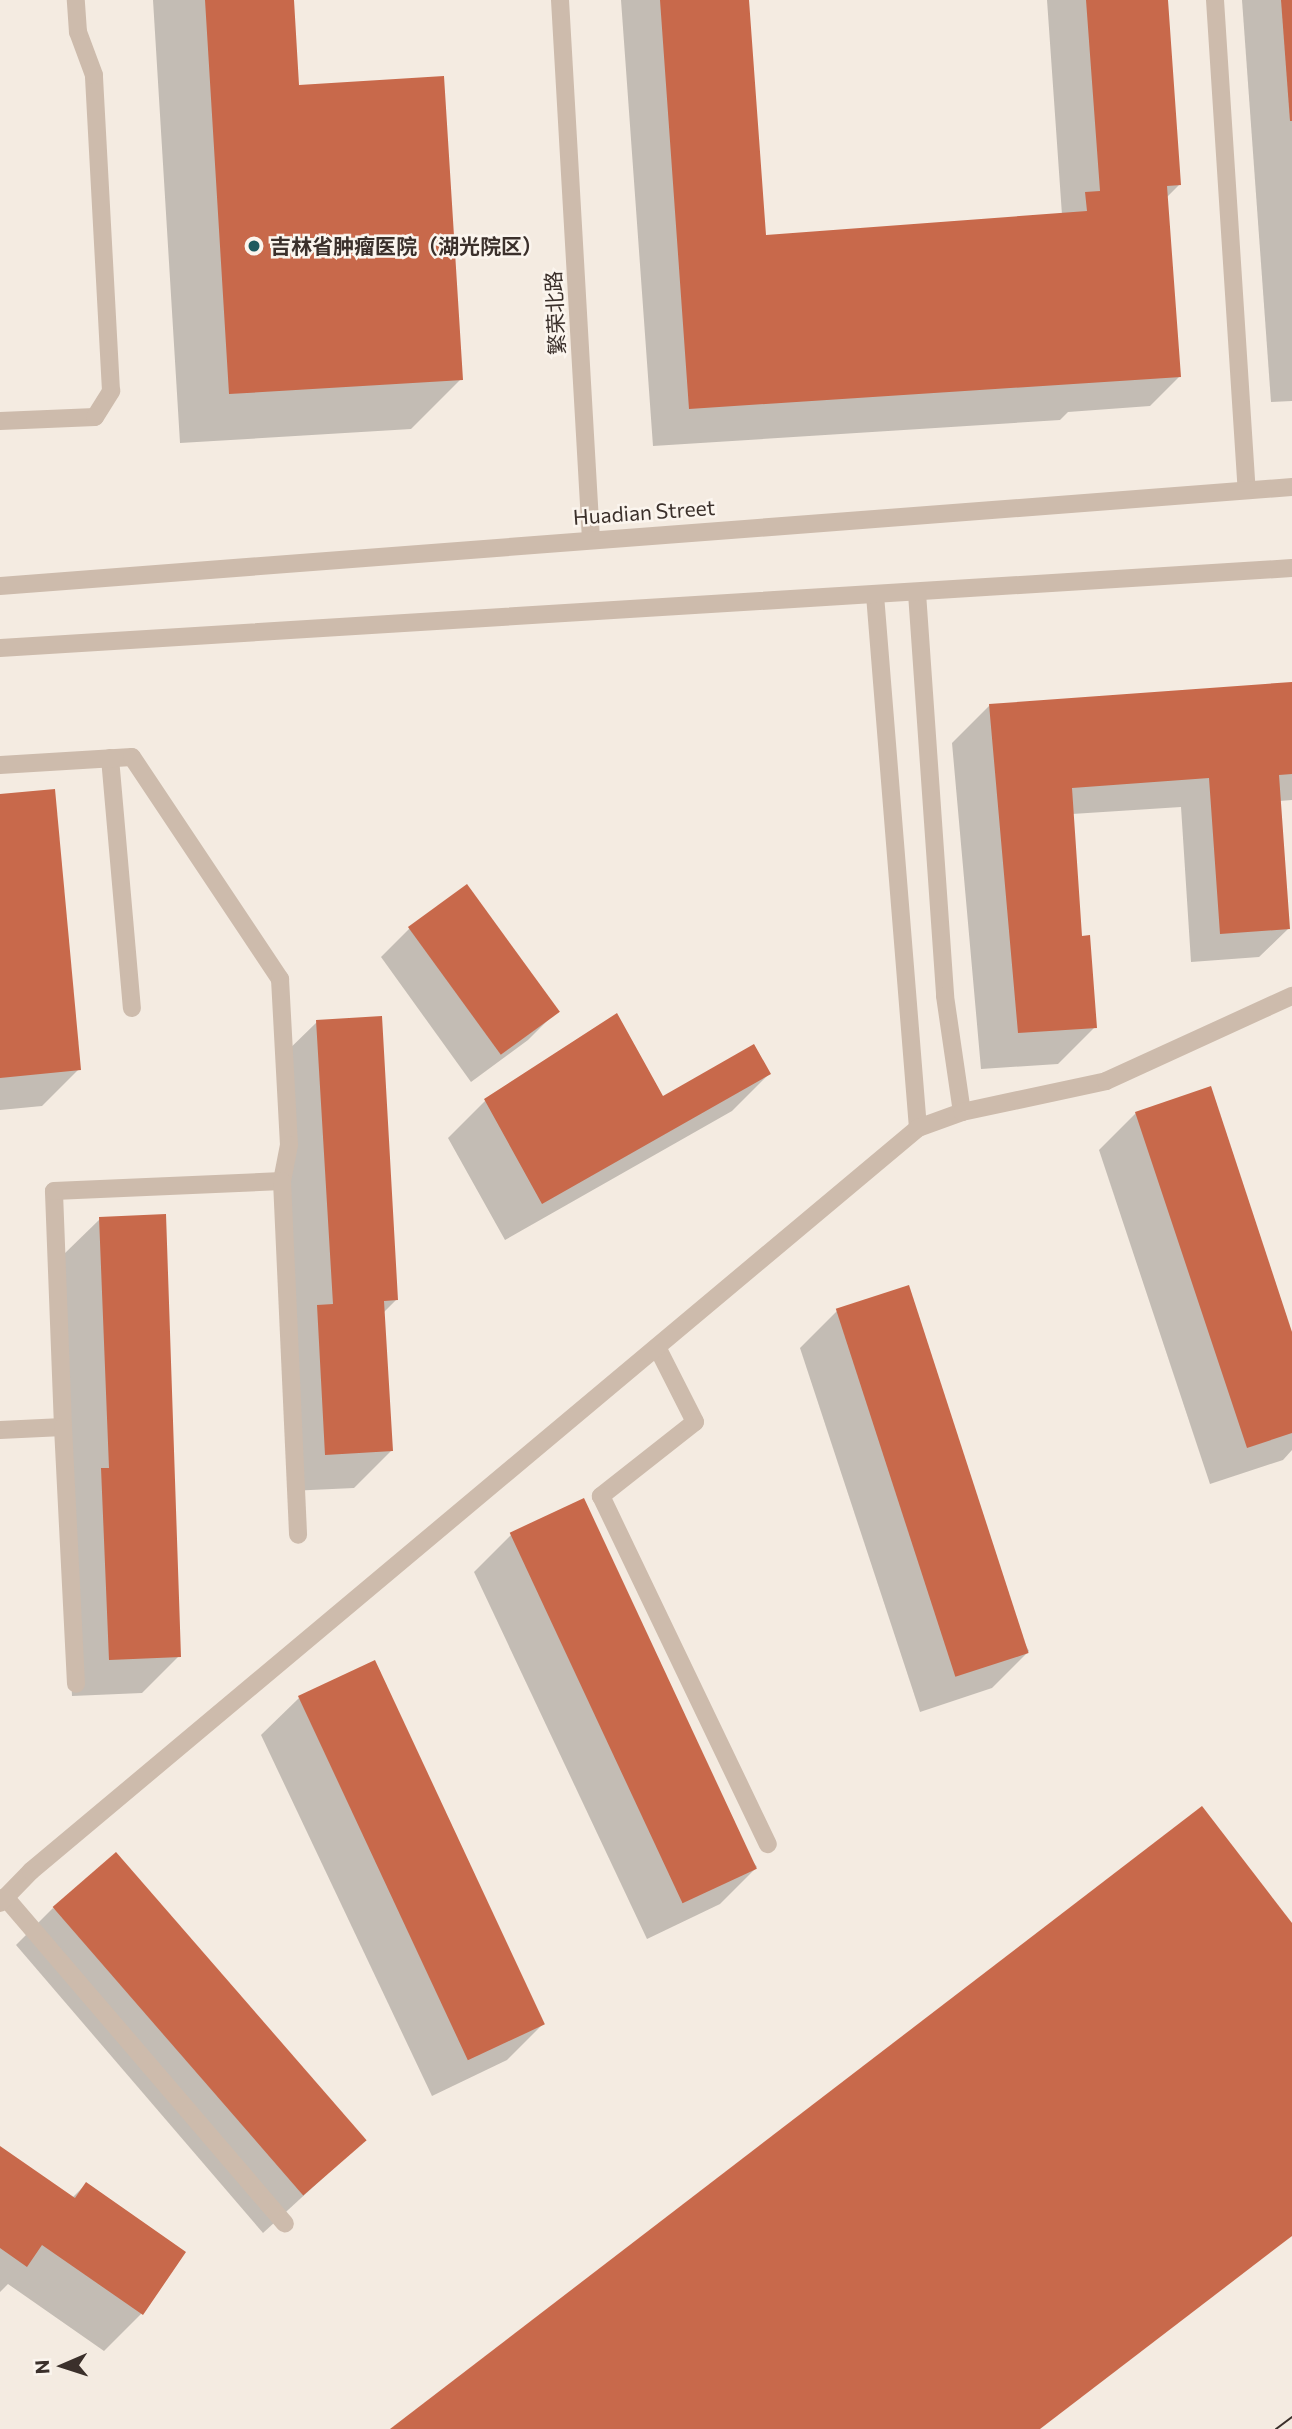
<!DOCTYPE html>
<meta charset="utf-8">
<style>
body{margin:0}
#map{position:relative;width:1292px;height:2429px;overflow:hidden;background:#f4ebe1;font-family:Commissioner,"Noto Sans SC",sans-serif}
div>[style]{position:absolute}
.shadow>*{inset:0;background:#0003}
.building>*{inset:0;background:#c8694b;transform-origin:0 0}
.minor>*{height:18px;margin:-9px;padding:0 9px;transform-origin:9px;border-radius:9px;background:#cdbbac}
.tram>*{height:2px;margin:-1px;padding:0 1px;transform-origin:1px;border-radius:1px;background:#3b302b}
.dots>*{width:19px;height:19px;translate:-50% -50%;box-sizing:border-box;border:4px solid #fbf5ee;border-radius:50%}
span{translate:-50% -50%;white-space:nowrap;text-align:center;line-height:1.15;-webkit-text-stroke:5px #fbf5ee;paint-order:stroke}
.poi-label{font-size:21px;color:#3b302b;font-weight:700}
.left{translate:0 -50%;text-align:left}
.street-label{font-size:21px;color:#3b302b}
.north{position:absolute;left:28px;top:2331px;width:70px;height:70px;-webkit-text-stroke:5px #fbf5ee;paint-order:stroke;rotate:267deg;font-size:19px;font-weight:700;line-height:28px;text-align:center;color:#3b302b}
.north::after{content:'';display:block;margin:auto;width:24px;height:32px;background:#3b302b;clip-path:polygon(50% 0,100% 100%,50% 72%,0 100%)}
</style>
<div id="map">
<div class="shadow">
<i style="clip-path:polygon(153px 0,292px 0,297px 87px,461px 379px,411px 429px,180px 443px)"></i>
<i style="clip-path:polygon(621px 0,747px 0,764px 237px,1062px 215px,1047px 0,1166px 0,1179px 185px,1166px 198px,1179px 377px,1150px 406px,1068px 412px,1060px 420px,653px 446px)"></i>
<i style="clip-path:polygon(1242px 0,1292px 0,1292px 401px,1271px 402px)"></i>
<i style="clip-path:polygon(1292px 684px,1292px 800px,1279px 801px,1288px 929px,1259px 957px,1191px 962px,1181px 807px,1072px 814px,1081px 938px,1095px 1027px,1058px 1064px,981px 1069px,952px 743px,990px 705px)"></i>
<i style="clip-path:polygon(0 795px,79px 1069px,42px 1106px,0 1110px)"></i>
<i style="clip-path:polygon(410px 928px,557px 1011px,528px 1040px,471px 1082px,381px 957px)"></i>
<i style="clip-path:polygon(617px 1016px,662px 1098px,769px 1074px,732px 1111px,505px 1240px,448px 1138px,485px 1101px)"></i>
<i style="clip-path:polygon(317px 1022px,396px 1300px,383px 1313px,391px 1451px,354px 1488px,289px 1491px,281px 1344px,295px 1329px,279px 1059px)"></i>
<i style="clip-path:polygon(1136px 1113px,1292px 1338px,1292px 1450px,1283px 1460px,1210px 1484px,1099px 1150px)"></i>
<i style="clip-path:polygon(164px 1216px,179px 1656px,142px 1693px,72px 1696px,64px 1507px,62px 1256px,100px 1219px)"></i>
<i style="clip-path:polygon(837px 1311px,1029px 1651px,992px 1688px,920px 1712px,800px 1348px)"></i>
<i style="clip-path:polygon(511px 1535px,757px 1867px,720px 1904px,647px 1939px,474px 1572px)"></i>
<i style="clip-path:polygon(299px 1698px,544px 2023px,507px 2060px,432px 2096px,261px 1735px)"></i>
<i style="clip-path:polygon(53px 1908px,362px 2142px,263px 2233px,16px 1945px)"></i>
<i style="clip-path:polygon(0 2148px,72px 2198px,86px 2184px,183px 2253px,141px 2314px,104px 2351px,8px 2284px,0 2292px)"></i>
</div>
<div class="building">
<i style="clip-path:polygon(205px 0,294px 0,299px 85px,444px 76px,463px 380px,229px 394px)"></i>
<i style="clip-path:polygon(660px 0,749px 0,766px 235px,1087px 211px,1085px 192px,1100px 191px,1086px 0,1168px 0,1181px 185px,1167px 186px,1181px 377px,689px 409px)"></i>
<i style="clip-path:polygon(1281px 0,1292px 0,1292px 121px,1290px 121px)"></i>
<i style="clip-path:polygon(1292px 682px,1292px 774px,1279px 775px,1290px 929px,1220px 934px,1209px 778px,1072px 788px,1082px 936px,1090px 935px,1097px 1028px,1018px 1033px,989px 704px)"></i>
<i style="clip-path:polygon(55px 789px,81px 1070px,0 1078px,0 794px)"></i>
<i style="left:467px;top:884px;width:158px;height:73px;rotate:54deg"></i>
<i style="clip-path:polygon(617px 1013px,663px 1096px,754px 1044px,771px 1074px,542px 1204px,484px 1099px)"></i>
<i style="clip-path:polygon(382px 1016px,398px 1300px,384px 1301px,393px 1451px,325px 1455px,317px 1305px,333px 1304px,316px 1020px)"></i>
<i style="clip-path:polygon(1211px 1086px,1292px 1332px,1292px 1433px,1247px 1448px,1135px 1112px)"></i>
<i style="clip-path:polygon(166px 1214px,181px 1657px,109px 1660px,101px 1468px,109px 1468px,99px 1217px)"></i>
<i style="left:909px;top:1285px;width:387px;height:77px;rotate:72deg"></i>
<i style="left:584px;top:1498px;width:409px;height:82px;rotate:65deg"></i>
<i style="left:375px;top:1660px;width:402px;height:85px;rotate:65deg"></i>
<i style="clip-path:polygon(1202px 1806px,1292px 1923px,1292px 2236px,1040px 2429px,390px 2429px)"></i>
<i style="left:116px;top:1852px;width:382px;height:84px;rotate:49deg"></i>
<i style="clip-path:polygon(0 2146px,75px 2198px,86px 2182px,186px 2252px,143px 2315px,42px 2245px,27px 2267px,0 2248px)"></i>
</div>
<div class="minor">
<i style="left:560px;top:0;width:540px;rotate:86.71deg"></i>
<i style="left:1215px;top:0;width:491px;rotate:86.3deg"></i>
<i style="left:0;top:421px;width:95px;rotate:-2.4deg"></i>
<i style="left:95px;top:417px;width:31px;rotate:-58deg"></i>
<i style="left:111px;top:391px;width:316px;rotate:-93.1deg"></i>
<i style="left:94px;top:75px;width:46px;rotate:-110.4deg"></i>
<i style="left:78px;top:32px;width:32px;rotate:-94deg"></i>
<i style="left:0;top:586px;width:1296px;rotate:-4.38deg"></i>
<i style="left:917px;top:593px;width:404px;rotate:86deg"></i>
<i style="left:945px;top:996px;width:117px;rotate:81.7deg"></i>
<i style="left:875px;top:595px;width:535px;rotate:85.39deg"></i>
<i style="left:0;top:648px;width:1294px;rotate:-3.54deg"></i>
<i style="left:110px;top:758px;width:251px;rotate:85deg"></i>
<i style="left:0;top:765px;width:132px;rotate:-3.5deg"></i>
<i style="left:132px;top:757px;width:267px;rotate:56.3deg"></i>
<i style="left:280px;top:979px;width:166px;rotate:86.9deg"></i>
<i style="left:289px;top:1145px;width:37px;rotate:101deg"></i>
<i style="left:657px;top:1347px;width:84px;rotate:63.1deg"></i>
<i style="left:695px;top:1422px;width:120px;rotate:141.8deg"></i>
<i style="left:601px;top:1496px;width:386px;rotate:64.4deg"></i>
<i style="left:63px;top:1427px;width:236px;rotate:-92.2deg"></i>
<i style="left:54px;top:1191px;width:228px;rotate:-2.5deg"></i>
<i style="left:282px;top:1181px;width:354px;rotate:87.4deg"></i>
<i style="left:0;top:1430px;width:63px;rotate:-2.7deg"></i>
<i style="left:63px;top:1427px;width:257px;rotate:87.1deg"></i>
<i style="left:5px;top:1897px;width:430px;rotate:49.4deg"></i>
<i style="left:0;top:1903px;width:45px;rotate:-45.9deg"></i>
<i style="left:31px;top:1871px;width:1157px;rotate:-39.95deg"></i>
<i style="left:918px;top:1128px;width:47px;rotate:-20deg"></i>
<i style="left:962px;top:1112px;width:147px;rotate:-12.1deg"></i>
<i style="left:1106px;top:1081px;width:205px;rotate:-24.6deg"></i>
</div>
<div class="tram">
<i style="left:1276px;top:2429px;width:20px;rotate:-37deg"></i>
</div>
<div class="dots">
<i style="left:254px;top:246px;background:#1f5a5e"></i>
</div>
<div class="poi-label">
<span class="left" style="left:270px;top:246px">吉林省肿瘤医院（湖光院区）</span>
</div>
<div class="street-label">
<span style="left:555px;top:313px;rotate:-93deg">繁荣北路</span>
<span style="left:644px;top:512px;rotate:-4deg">Huadian Street</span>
</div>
<div class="north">N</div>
</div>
